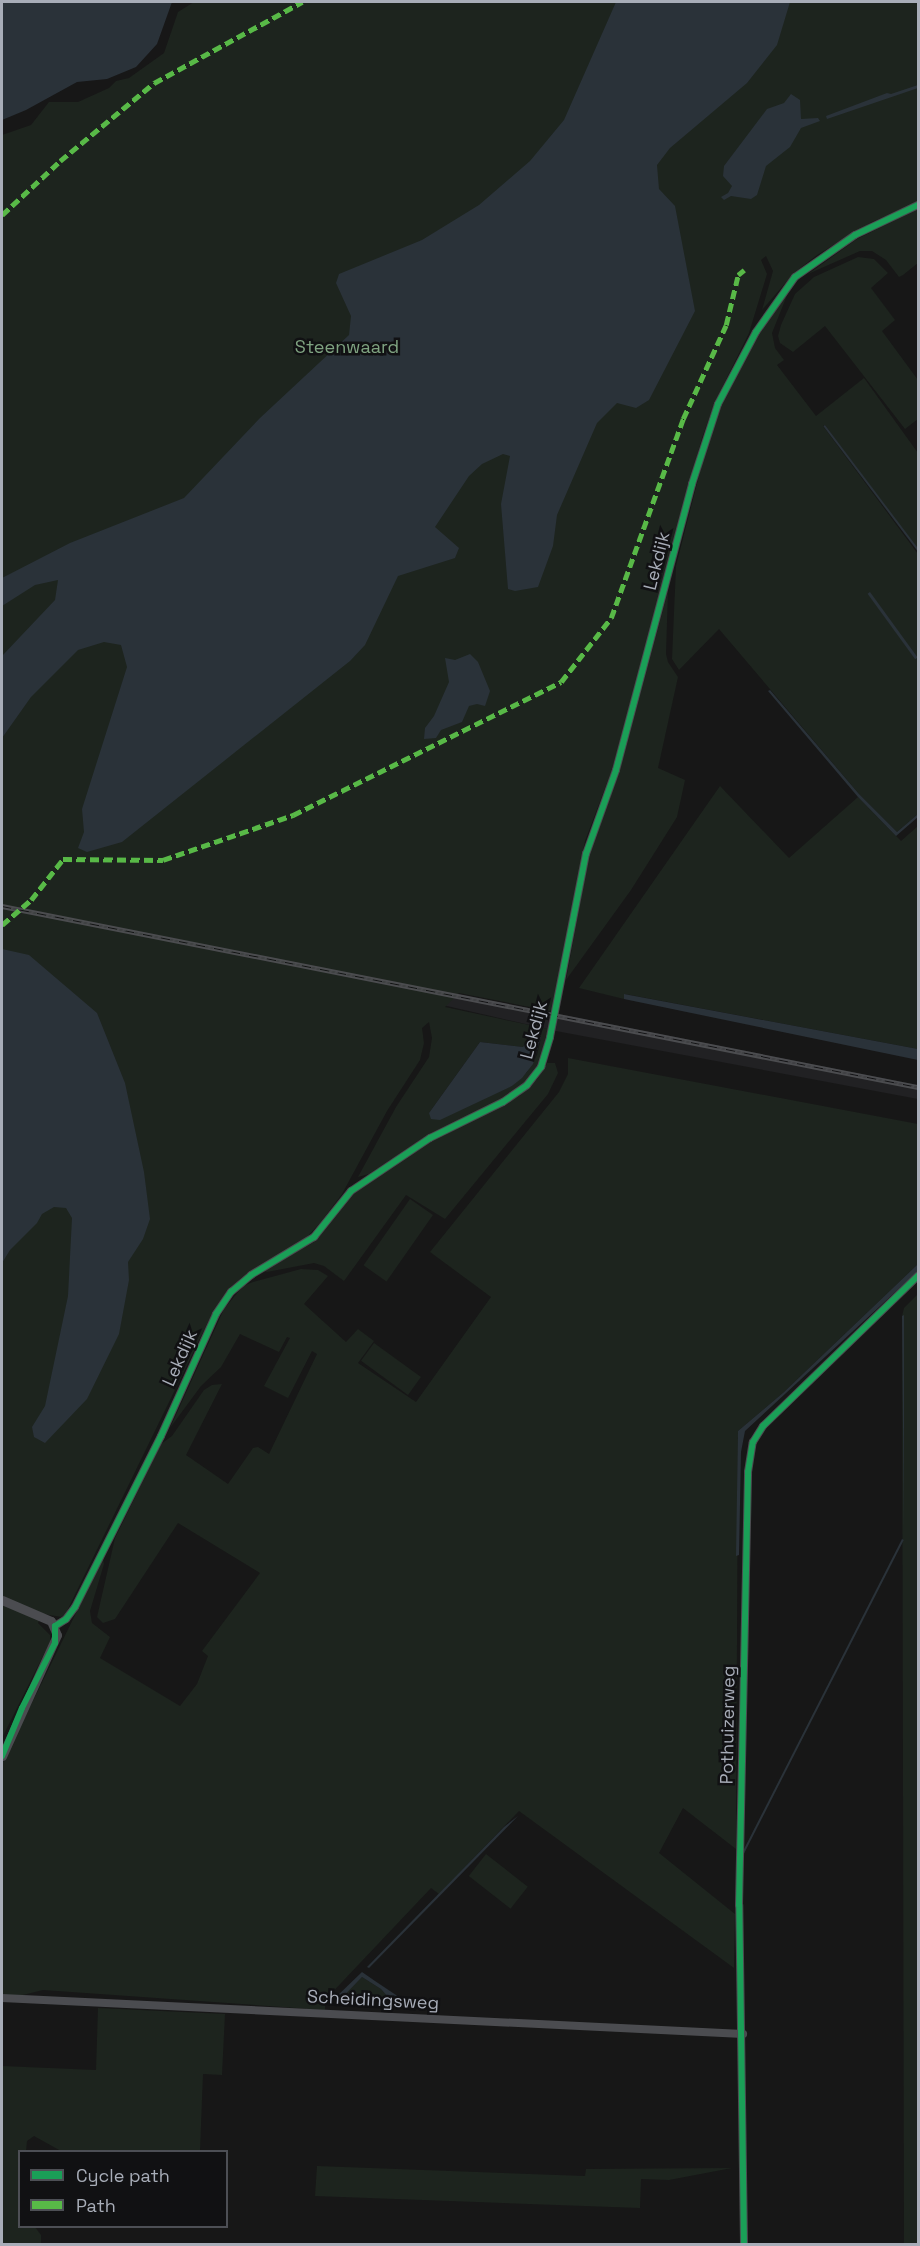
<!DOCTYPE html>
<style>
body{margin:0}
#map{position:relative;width:920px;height:2246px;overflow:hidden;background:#171717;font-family:"Space Grotesk",sans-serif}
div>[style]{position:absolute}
.built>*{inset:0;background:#212123}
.green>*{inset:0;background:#1d241e;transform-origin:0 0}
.water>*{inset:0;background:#2a3239;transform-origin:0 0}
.minor>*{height:8px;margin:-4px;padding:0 4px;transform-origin:4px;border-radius:4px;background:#4b4c50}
.tertiary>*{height:9px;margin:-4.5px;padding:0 4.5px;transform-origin:4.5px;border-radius:4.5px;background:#4b4c50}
.rail>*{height:5px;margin-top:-2.5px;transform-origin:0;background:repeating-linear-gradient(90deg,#111113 0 9px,#4b4c4f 0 18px);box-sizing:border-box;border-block:2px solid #4b4c4f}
.quiet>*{height:4.5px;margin-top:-2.25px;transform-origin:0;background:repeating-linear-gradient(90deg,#58b947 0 9px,transparent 0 13.5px)}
.cycleway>*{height:6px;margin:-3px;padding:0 3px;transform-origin:3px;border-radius:3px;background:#1a9f57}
span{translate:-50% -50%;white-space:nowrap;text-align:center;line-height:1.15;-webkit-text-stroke:5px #111113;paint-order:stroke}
.park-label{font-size:18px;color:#7fa381}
.street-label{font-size:18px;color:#a8adb8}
.frame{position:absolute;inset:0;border:3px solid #a8adb8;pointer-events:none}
.legend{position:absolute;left:18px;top:2150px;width:210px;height:78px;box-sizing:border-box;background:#111113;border:2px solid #4d4f55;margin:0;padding:8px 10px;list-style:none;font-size:18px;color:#a8adb8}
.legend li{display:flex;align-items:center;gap:12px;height:30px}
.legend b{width:30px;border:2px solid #4d4f55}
</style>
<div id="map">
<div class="built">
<i style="clip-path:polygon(2px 904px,918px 1085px,918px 1099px,556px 1031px)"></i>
</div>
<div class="green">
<i style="clip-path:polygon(evenodd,194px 2px,918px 2px,918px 202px,872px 222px,817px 255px,794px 273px,762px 310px,773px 271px,766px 256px,761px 260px,767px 274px,749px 333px,715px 402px,702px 438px,612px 770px,585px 841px,553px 1008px,550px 1011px,459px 993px,445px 1007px,548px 1029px,539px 1066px,525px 1084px,500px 1100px,428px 1135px,369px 1174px,358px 1177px,396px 1107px,429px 1057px,432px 1038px,429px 1022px,422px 1028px,424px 1043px,420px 1060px,387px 1111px,342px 1194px,321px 1222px,305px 1239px,240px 1279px,213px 1312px,67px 1611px,62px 1617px,43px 1614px,38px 1623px,50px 1635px,50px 1642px,2px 1738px,2px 135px,31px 125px,49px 102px,78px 102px,109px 88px,116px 81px,129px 78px,164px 53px,178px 12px,194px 2px,532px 1036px,541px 1038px,537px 1055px,527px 1072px,512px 1086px,429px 1113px,480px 1042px,523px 1047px,532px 1036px)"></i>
<i style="clip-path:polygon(918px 209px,918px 263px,903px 275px,899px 277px,886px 260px,872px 251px,860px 251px,808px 274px,857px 239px)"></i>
<i style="clip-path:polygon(858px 257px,874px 259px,888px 273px,871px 288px,895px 320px,882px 331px,918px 380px,918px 419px,905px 429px,825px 326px,793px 352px,780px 343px,778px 336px,781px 325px,795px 294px,814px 277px)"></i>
<i style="clip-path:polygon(788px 293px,772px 333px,775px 348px,784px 360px,777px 365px,816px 416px,864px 378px,918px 453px,918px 550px,825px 425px,823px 426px,918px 554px,918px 814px,897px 832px,859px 794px,719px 629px,679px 670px,672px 659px,676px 566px,708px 440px,721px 405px,757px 333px)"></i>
<i style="clip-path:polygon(668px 591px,666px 654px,668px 662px,678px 677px,658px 768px,685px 780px,677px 817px,631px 890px,566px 980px,589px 855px,620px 770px)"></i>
<i style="clip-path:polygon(720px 786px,789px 858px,858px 797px,901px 841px,918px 826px,918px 1049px,625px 994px,624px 999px,579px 988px)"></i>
<i style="clip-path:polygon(568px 1058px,918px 1124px,918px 1264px,784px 1392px,738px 1431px,736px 1849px,683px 1808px,659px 1853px,735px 1914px,734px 1968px,519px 1811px,439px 1894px,431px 1888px,325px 2000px,325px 2010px,43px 1990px,19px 1996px,2px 1995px,2px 1764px,103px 1558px,104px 1564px,90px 1611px,92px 1623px,110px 1637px,100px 1658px,180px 1706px,197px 1684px,208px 1656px,202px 1651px,260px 1573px,178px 1523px,115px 1619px,103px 1623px,97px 1617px,115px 1538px,161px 1444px,172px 1436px,204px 1390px,212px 1385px,222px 1384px,186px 1455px,228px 1484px,253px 1448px,258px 1447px,269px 1454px,317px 1354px,312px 1351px,288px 1398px,264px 1386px,290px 1338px,287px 1337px,279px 1352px,240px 1334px,221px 1367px,201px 1386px,170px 1428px,224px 1309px,243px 1286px,253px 1282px,301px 1269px,318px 1270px,328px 1276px,304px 1304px,346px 1342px,358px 1329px,374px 1341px,358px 1363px,416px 1402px,491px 1297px,430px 1252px,559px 1092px,568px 1074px)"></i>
<i style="clip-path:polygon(547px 1063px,555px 1063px,558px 1073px,548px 1094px,445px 1219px,406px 1195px,344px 1281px,324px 1266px,314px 1263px,267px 1272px,263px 1271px,314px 1242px,353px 1193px,431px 1141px,519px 1096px,537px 1079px)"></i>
<i style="left:410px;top:1199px;width:28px;height:81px;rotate:35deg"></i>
<i style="clip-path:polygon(918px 1294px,918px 2244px,904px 2244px,902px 1316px,904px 1308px)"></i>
<i style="left:374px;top:1343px;width:58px;height:22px;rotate:36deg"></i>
<i style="left:486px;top:1854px;width:53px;height:28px;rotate:38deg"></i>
<i style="clip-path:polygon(362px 1977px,381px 1989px,392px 2001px,342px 1997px)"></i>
<i style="clip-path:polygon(98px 2008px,225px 2014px,222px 2075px,203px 2074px,200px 2151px,61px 2151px,34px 2136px,27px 2141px,26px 2151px,20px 2152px,20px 2226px,35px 2227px,41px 2235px,41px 2244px,2px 2244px,2px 2066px,96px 2070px)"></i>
<i style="clip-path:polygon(317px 2166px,585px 2176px,586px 2169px,732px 2168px,669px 2180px,641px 2179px,640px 2208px,315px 2196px)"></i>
</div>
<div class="water">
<i style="clip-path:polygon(2px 2px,172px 2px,157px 44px,136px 67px,107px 79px,77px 82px,26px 110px,2px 120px)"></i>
<i style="clip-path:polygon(616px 2px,790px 2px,777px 45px,747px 83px,670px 148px,657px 165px,659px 189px,675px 206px,695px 311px,649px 400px,636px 408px,617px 403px,597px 423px,557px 515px,553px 546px,538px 587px,515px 591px,508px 589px,501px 504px,510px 456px,503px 454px,482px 464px,469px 476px,435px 527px,459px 548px,455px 558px,398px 576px,365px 645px,350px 661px,122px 842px,87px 852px,78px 848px,84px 832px,82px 809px,127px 667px,121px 645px,104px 642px,78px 650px,31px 697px,2px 738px,2px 656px,55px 600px,58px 580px,35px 585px,2px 606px,2px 578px,70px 543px,184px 498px,260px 418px,349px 335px,351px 316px,336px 283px,339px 274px,422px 240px,479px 205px,530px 161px,564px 120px)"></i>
<i style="clip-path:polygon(918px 85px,918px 88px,827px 119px,826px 116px,887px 93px,891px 94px)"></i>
<i style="clip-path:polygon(791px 94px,800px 100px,801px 119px,818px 118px,820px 121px,801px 128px,790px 147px,766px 166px,757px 195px,751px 199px,731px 196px,724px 200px,721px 197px,728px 193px,732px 186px,723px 176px,724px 166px,767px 109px,784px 103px)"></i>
<i style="left:825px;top:425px;width:156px;height:2px;rotate:53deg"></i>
<i style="left:870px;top:592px;width:81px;height:3px;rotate:54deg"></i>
<i style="clip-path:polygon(470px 654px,478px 662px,490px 691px,485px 706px,477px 704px,469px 706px,462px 722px,441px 730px,436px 738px,424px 739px,425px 728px,434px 716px,449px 682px,445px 658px,455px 660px)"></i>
<i style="clip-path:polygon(770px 690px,859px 794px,897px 832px,918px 814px,918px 817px,896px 836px,858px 797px,768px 691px)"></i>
<i style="clip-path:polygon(2px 949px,29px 955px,97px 1013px,125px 1083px,144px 1172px,150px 1219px,143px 1239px,128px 1262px,129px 1280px,119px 1334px,87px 1399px,45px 1443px,34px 1437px,32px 1427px,45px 1406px,68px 1296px,72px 1218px,66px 1208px,54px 1207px,42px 1214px,37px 1223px,10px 1250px,2px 1263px)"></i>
<i style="clip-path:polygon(624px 994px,918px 1049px,918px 1060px,624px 999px)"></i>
<i style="clip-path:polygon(532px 1035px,541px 1037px,533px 1064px,522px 1078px,512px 1086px,440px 1120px,431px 1119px,429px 1113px,480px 1042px,523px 1047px)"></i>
<i style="clip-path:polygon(918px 1264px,918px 1271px,745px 1431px,741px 1452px,739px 1555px,736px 1556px,738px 1431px,784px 1392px)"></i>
<i style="clip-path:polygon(904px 1315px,904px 1533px,902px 1316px)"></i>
<i style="left:902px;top:1539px;width:2px;height:365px;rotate:27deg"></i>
<i style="clip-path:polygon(518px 1816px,369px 1968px,367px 1967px,504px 1827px)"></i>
<i style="clip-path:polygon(362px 1972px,375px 1981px,408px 2003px,395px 2005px,381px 1989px,362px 1977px,335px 2005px,335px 1998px)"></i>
</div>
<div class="minor">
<i style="left:55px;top:1626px;width:13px;rotate:-32deg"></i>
<i style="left:66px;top:1619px;width:15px;rotate:-53deg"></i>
<i style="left:75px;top:1607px;width:191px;rotate:-63.3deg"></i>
<i style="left:161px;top:1436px;width:134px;rotate:-65.7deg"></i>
<i style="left:216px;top:1314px;width:27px;rotate:-56deg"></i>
<i style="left:231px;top:1292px;width:26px;rotate:-40deg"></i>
<i style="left:251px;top:1275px;width:74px;rotate:-31.1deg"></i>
<i style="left:314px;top:1237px;width:59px;rotate:-51.2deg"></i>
<i style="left:351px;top:1191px;width:95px;rotate:-33.9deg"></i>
<i style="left:430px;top:1138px;width:81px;rotate:-26.3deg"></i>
<i style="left:503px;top:1102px;width:29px;rotate:-35deg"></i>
<i style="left:527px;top:1085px;width:23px;rotate:-52deg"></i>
<i style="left:541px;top:1067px;width:31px;rotate:-73deg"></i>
<i style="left:550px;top:1037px;width:187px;rotate:-78.9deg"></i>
<i style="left:586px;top:854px;width:89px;rotate:-70.3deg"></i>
<i style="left:616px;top:770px;width:296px;rotate:-75.1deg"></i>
<i style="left:692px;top:484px;width:84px;rotate:-72deg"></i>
<i style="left:718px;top:404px;width:81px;rotate:-62.2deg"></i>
<i style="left:756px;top:332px;width:67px;rotate:-54.7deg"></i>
<i style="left:795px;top:277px;width:73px;rotate:-35deg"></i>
<i style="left:855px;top:235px;width:70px;rotate:-25.5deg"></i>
<i style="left:2px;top:1998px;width:742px;rotate:2.78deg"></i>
<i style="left:744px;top:2244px;width:339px;rotate:-90.8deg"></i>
<i style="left:739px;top:1905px;width:433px;rotate:-88.8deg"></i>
<i style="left:748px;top:1472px;width:30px;rotate:-81deg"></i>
<i style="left:753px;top:1442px;width:19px;rotate:-58deg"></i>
<i style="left:763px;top:1426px;width:216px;rotate:-44.1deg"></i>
</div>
<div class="tertiary">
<i style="left:2px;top:1600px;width:53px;rotate:23.2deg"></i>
<i style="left:51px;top:1621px;width:15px;rotate:67deg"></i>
<i style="left:57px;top:1635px;width:133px;rotate:114.4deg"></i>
</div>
<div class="rail">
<i style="left:2px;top:906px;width:934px;rotate:11.18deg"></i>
</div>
<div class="quiet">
<i style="left:2px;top:215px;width:79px;rotate:-43deg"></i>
<i style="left:60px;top:161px;width:122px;rotate:-39.7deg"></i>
<i style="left:154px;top:83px;width:169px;rotate:-28.7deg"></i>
<i style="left:2px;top:925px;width:38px;rotate:-41deg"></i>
<i style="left:31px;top:900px;width:52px;rotate:-52deg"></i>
<i style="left:63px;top:859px;width:100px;rotate:0.6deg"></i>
<i style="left:163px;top:860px;width:138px;rotate:-19.1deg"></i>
<i style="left:293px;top:815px;width:299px;rotate:-26.4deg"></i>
<i style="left:561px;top:682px;width:81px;rotate:-52deg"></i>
<i style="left:611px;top:618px;width:212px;rotate:-70.1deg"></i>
<i style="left:683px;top:419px;width:103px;rotate:-65.4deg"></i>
<i style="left:726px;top:325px;width:51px;rotate:-76.5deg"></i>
<i style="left:738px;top:275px;width:8px;rotate:-40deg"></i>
</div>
<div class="cycleway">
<i style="left:55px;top:1626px;width:13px;rotate:-32deg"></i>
<i style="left:66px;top:1619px;width:15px;rotate:-53deg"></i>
<i style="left:75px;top:1607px;width:191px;rotate:-63.3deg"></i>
<i style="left:161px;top:1436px;width:134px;rotate:-65.7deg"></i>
<i style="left:216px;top:1314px;width:27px;rotate:-56deg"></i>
<i style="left:231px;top:1292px;width:26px;rotate:-40deg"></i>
<i style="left:251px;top:1275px;width:74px;rotate:-31.1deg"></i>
<i style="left:314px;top:1237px;width:59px;rotate:-51.2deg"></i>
<i style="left:351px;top:1191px;width:95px;rotate:-33.9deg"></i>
<i style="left:430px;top:1138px;width:81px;rotate:-26.3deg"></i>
<i style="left:503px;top:1102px;width:29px;rotate:-35deg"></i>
<i style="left:527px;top:1085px;width:23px;rotate:-52deg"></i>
<i style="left:541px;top:1067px;width:31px;rotate:-73deg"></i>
<i style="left:550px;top:1037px;width:187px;rotate:-78.9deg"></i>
<i style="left:586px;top:854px;width:89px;rotate:-70.3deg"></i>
<i style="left:616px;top:770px;width:296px;rotate:-75.1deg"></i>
<i style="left:692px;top:484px;width:84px;rotate:-72deg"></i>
<i style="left:718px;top:404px;width:81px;rotate:-62.2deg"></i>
<i style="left:756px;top:332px;width:67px;rotate:-54.7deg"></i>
<i style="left:795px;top:277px;width:73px;rotate:-35deg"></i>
<i style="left:855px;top:235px;width:70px;rotate:-25.5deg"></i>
<i style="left:2px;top:1756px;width:52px;rotate:-67.4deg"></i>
<i style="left:22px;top:1708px;width:73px;rotate:-63.1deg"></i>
<i style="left:55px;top:1643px;width:17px;rotate:-90deg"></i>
<i style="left:744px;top:2244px;width:339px;rotate:-90.8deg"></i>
<i style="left:739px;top:1905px;width:433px;rotate:-88.8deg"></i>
<i style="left:748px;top:1472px;width:30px;rotate:-81deg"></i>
<i style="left:753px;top:1442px;width:19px;rotate:-58deg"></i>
<i style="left:763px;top:1426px;width:216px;rotate:-44.1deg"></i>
</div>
<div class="park-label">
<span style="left:347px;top:347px">Steenwaard</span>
</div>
<div class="street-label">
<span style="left:657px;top:561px;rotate:-76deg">Lekdijk</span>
<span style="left:534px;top:1030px;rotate:-75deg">Lekdijk</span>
<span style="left:180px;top:1358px;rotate:-66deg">Lekdijk</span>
<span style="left:728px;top:1725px;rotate:-89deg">Pothuizerweg</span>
<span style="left:373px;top:2000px;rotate:3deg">Scheidingsweg</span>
</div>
<div class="frame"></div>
<ul class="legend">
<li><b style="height:8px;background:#1a9f57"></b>Cycle path</li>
<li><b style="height:8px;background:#58b947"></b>Path</li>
</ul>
</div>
